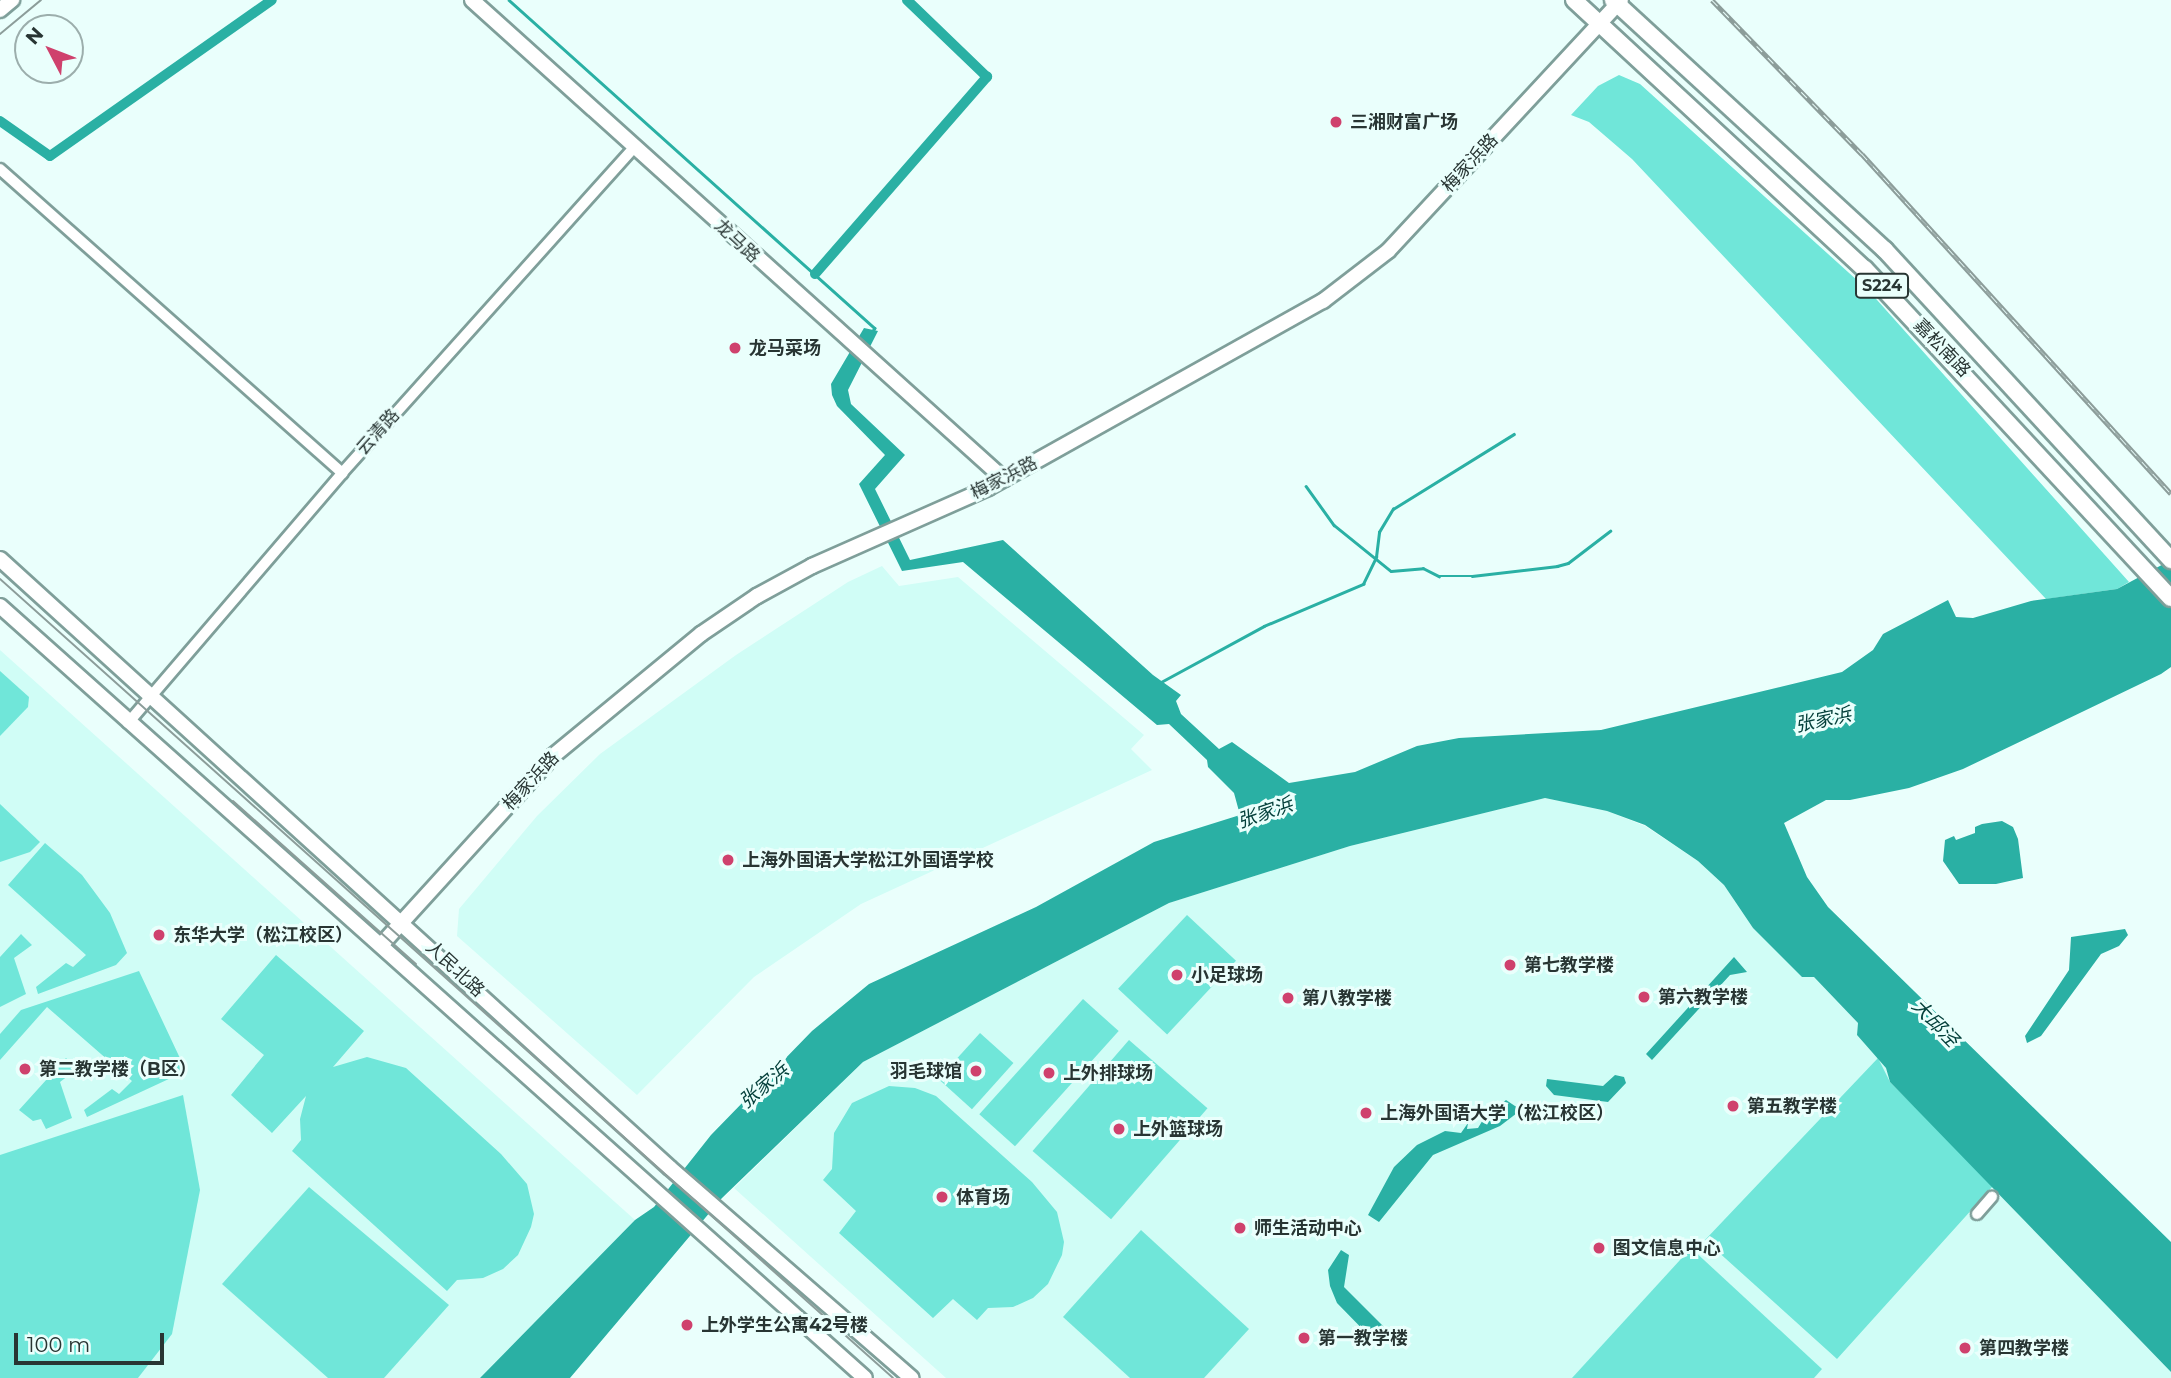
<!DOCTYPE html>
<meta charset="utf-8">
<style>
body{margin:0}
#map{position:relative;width:2171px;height:1378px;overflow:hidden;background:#eafffc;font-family:Montserrat,"Noto Sans SC",sans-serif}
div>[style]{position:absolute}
.built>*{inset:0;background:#d0fdf6}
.green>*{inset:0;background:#70e6d9;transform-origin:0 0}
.water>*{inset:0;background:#2ab0a4}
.stream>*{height:2.5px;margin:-1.25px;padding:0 1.25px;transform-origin:1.25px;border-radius:1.25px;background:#2ab0a4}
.canal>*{height:10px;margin:-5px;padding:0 5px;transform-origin:5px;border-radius:5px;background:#2ab0a4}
.roads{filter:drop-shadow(2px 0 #7f9f9a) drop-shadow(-2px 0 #7f9f9a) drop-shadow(0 2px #7f9f9a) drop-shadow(0 -2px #7f9f9a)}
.street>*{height:10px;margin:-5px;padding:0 5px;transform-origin:5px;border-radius:5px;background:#fff}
.secondary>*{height:14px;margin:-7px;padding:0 7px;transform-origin:7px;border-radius:7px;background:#fff}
.primary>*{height:16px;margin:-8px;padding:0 8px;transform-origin:8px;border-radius:8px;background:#fff}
.tram>*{height:2px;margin:-1px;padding:0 1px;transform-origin:1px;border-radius:1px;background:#8c9d9a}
.rail>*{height:5px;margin-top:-2.5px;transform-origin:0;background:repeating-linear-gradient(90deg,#eafffc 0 8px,#8c9d9a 0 16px);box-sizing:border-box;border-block:2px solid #8c9d9a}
.dots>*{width:19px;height:19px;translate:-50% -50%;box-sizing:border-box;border:4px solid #eafffc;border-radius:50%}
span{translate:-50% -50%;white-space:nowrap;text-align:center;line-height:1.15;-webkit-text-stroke:6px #eafffc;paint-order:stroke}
.shield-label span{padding:2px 5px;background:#eafffc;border:2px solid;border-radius:5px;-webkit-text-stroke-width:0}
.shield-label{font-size:16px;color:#283533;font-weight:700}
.poi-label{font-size:18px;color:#283533;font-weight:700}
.left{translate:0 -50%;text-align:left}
.right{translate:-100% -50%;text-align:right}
.street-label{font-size:18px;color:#283533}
.water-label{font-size:19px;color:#05403b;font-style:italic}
.north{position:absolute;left:14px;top:14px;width:70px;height:70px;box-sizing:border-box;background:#eafffc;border:2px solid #9caeac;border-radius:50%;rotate:312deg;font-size:19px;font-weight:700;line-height:28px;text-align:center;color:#283533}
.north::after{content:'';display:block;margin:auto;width:24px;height:32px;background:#cf416d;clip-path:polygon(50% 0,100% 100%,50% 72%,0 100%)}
.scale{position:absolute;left:14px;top:1333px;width:150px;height:32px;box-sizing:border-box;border:4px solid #283533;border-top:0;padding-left:9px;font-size:21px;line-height:24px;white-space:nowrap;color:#283533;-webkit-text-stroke:5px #eafffc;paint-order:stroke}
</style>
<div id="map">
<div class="built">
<i style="clip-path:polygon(882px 566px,899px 586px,958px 577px,1144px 735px,1131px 749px,1152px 770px,861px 904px,754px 977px,637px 1095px,457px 936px,459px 909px,537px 816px,600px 754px,736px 655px,848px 582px)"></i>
<i style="clip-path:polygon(0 650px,635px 1220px,480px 1378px,0 1378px)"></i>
<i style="clip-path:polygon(1545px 798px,1607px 811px,1645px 826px,1698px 861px,1724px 885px,1753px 928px,1814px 977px,1858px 1023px,1857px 1035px,1886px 1068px,1890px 1082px,2171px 1372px,2171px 1378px,946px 1378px,734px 1188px,863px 1062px,1169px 903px,1350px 846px)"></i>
</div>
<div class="green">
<i style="clip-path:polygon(1619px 75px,1640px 84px,1869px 291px,2129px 582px,2117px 589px,2046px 599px,1632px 159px,1589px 122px,1571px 115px,1598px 86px)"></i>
<i style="clip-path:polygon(0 671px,29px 697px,28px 707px,0 736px)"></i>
<i style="clip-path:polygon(0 804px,40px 842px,30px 852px,0 862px)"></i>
<i style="clip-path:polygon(45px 843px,82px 875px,110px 913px,127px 953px,116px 965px,38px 994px,36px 987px,66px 963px,73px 967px,86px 955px,8px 885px)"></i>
<i style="left:1187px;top:915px;width:67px;height:101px;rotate:43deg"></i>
<i style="clip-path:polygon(21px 934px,32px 945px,14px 958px,26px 994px,0 1007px,0 957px)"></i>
<i style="clip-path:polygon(276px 955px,364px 1031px,333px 1067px,367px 1057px,406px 1068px,501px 1154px,527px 1184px,534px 1214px,531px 1227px,518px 1255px,503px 1269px,483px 1278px,457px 1280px,447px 1291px,292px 1151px,301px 1140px,300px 1119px,306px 1096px,272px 1133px,231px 1095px,264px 1055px,221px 1019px)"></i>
<i style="clip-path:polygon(139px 971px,186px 1071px,87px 1117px,84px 1110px,112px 1089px,119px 1094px,132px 1081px,47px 1007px,0 1060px,0 1034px,21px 1010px)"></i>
<i style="left:1083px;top:999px;width:48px;height:155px;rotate:42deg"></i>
<i style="left:980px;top:1033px;width:45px;height:62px;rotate:42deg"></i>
<i style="left:1129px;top:1040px;width:104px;height:147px;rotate:41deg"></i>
<i style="clip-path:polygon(66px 1058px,77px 1069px,60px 1082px,72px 1118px,46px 1129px,41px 1119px,33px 1121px,19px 1110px)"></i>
<i style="clip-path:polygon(1878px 1058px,1890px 1082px,1993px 1186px,1837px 1359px,1705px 1240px)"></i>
<i style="clip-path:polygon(889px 1086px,915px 1088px,936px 1096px,1032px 1182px,1057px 1212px,1064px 1242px,1062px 1255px,1048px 1284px,1033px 1298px,1013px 1307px,988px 1308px,977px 1320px,953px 1299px,933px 1318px,839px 1233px,856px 1211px,823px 1180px,832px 1169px,834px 1133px,852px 1103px)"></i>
<i style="clip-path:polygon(183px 1095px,200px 1190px,172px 1334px,138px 1378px,0 1378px,0 1155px)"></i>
<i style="clip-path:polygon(309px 1187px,449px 1305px,384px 1378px,328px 1378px,222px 1284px)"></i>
<i style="clip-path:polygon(1141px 1230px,1249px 1329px,1204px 1378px,1130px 1378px,1063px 1317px)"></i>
<i style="clip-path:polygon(1691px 1248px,1822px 1369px,1814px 1378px,1572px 1378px)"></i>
</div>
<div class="water">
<i style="clip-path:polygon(864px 328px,878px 331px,848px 390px,851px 404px,905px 455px,875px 489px,910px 560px,1003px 540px,1153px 675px,1181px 695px,1176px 701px,1181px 714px,1219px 749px,1232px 742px,1289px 783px,1355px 772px,1417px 746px,1459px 738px,1601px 730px,1842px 672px,1873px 650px,1883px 634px,1948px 600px,1956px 617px,1973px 618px,2031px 601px,2117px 589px,2171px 560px,2171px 667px,2161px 674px,1963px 769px,1909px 788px,1850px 800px,1826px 800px,1784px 823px,1807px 877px,1828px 907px,2171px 1242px,2171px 1372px,1890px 1082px,1886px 1068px,1857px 1035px,1858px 1023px,1814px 977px,1802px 977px,1753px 928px,1724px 885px,1698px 861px,1645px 825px,1607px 811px,1545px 798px,1350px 846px,1169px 903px,863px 1062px,722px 1198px,570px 1378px,480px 1378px,635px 1220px,654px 1207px,711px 1135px,812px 1031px,869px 984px,1036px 907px,1154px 842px,1240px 815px,1234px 793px,1208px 767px,1207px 760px,1169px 724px,1157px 725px,963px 562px,902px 571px,859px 484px,885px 455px,837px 406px,832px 395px,831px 384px)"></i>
<i style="clip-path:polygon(2002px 821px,2013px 827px,2018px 839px,2023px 878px,1996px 884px,1959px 884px,1943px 861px,1945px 840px,1954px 836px,1956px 840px,1975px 833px,1975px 827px,1982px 824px)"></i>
<i style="clip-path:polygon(2125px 929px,2128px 935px,2119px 946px,2101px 954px,2041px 1036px,2027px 1043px,2025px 1036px,2069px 970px,2071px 937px)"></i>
<i style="clip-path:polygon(1734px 957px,1747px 972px,1730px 975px,1652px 1060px,1646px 1054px)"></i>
<i style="clip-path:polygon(1615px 1075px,1624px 1077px,1626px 1083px,1608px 1102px,1554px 1095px,1546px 1086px,1547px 1079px,1603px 1086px)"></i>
<i style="clip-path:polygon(1506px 1100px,1521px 1110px,1500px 1126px,1433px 1155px,1379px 1222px,1368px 1215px,1394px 1167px,1417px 1145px,1445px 1131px,1461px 1133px,1468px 1123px,1467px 1129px,1478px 1128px,1484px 1118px,1496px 1115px,1494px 1110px)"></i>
<i style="clip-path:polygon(1341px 1250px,1349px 1255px,1344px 1287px,1390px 1333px,1379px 1346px,1337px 1303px,1330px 1286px,1328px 1270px)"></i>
</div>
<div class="stream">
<i style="left:509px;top:0;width:491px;rotate:41.9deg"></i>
<i style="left:875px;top:328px;width:6px;rotate:121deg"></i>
<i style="left:1306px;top:486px;width:48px;rotate:54.3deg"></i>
<i style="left:1334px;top:525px;width:73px;rotate:38.9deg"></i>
<i style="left:1391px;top:571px;width:32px;rotate:-5deg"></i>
<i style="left:1423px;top:568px;width:18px;rotate:27deg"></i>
<i style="left:1439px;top:576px;width:33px"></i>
<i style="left:1472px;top:576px;width:86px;rotate:-6.7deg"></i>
<i style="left:1557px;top:566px;width:11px;rotate:-15deg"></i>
<i style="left:1568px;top:563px;width:53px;rotate:-37.3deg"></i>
<i style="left:1161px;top:682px;width:117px;rotate:-28.5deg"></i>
<i style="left:1264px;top:626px;width:108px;rotate:-23deg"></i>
<i style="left:1363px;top:584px;width:30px;rotate:-64deg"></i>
<i style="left:1376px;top:557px;width:25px;rotate:-83deg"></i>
<i style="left:1379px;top:532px;width:27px;rotate:-59deg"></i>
<i style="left:1393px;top:509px;width:142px;rotate:-31.8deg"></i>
</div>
<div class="canal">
<i style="left:0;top:121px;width:61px;rotate:35deg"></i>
<i style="left:50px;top:156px;width:271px;rotate:-35.1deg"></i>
<i style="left:815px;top:274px;width:262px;rotate:-48.9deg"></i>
<i style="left:987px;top:77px;width:111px;rotate:-136.1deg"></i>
</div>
<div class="roads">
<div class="street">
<i style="left:0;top:169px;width:458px;rotate:41.6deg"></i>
<i style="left:128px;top:723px;width:329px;rotate:-49.4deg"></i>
<i style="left:342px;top:473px;width:438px;rotate:-48.1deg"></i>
<i style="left:1977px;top:1214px;width:23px;rotate:-49deg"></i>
</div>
<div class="secondary">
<i style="left:472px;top:0;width:716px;rotate:42deg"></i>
<i style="left:0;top:10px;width:16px;rotate:-40deg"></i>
<i style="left:0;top:559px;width:905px;rotate:42.27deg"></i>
<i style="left:670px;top:1168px;width:320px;rotate:41deg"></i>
<i style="left:0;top:606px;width:1159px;rotate:41.75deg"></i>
<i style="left:382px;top:944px;width:254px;rotate:-47.7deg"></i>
<i style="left:553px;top:756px;width:192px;rotate:-39.5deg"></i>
<i style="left:701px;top:634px;width:68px;rotate:-34.2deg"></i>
<i style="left:757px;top:596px;width:63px;rotate:-28.6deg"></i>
<i style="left:812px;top:566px;width:193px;rotate:-23.9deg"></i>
<i style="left:988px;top:488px;width:384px;rotate:-29.2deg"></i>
<i style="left:1323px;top:301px;width:82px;rotate:-37.6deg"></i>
<i style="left:1388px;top:251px;width:342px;rotate:-47.1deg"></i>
</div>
<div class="primary">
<i style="left:1574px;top:0;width:396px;rotate:42.8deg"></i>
<i style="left:1865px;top:269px;width:449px;rotate:47.1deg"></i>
<i style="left:1613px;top:0;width:369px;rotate:42.6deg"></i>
<i style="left:1885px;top:250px;width:422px;rotate:47.3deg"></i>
</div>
</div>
<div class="tram">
<i style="left:0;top:34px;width:53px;rotate:-39.7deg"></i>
<i style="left:0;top:579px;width:1198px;rotate:41.82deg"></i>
<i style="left:233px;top:801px;width:245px;rotate:41.7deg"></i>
</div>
<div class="rail">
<i style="left:1712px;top:0;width:215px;rotate:45.8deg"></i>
<i style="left:1862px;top:154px;width:459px;rotate:47.7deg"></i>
</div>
<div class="dots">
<i style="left:1336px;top:122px;background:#cf416d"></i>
<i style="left:735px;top:348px;background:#cf416d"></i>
<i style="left:728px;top:860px;background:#cf416d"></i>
<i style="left:159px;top:935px;background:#cf416d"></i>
<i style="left:1510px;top:965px;background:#cf416d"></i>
<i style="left:1177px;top:975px;background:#cf416d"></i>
<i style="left:1644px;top:997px;background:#cf416d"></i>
<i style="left:1288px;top:998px;background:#cf416d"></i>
<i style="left:25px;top:1069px;background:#cf416d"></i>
<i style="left:976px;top:1071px;background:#cf416d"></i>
<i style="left:1049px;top:1073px;background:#cf416d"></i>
<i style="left:1733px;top:1106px;background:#cf416d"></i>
<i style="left:1366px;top:1113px;background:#cf416d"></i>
<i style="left:1119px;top:1129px;background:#cf416d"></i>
<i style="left:942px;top:1197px;background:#cf416d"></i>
<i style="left:1240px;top:1228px;background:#cf416d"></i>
<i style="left:1599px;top:1248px;background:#cf416d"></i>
<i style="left:687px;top:1325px;background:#cf416d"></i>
<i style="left:1304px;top:1338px;background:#cf416d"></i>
<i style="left:1965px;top:1348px;background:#cf416d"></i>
</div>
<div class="shield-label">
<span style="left:1882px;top:286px">S224</span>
</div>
<div class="poi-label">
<span class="left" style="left:1350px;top:122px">三湘财富广场</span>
<span class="left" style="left:749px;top:348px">龙马菜场</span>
<span class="left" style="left:742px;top:860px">上海外国语大学松江外国语学校</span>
<span class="left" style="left:173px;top:935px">东华大学（松江校区）</span>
<span class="left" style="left:1524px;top:965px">第七教学楼</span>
<span class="left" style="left:1191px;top:975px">小足球场</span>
<span class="left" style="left:1658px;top:997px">第六教学楼</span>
<span class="left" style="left:1302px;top:998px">第八教学楼</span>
<span class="left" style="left:39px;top:1069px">第二教学楼（B区）</span>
<span class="right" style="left:962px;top:1071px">羽毛球馆</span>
<span class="left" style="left:1063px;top:1073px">上外排球场</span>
<span class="left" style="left:1747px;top:1106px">第五教学楼</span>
<span class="left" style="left:1380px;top:1113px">上海外国语大学（松江校区）</span>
<span class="left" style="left:1133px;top:1129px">上外篮球场</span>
<span class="left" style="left:956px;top:1197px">体育场</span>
<span class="left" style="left:1254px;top:1228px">师生活动中心</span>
<span class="left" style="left:1613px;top:1248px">图文信息中心</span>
<span class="left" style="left:701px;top:1325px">上外学生公寓42号楼</span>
<span class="left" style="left:1318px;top:1338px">第一教学楼</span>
<span class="left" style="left:1979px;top:1348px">第四教学楼</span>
</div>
<div class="street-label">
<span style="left:1470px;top:163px;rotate:-47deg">梅家浜路</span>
<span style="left:737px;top:241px;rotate:43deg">龙马路</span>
<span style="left:1942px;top:348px;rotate:46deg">嘉松南路</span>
<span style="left:378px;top:432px;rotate:-48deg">云清路</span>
<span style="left:1004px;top:478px;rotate:-27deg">梅家浜路</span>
<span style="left:531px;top:781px;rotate:-47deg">梅家浜路</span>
<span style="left:455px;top:969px;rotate:43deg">人民北路</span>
</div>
<div class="water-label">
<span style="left:1823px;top:720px;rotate:-12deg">张家浜</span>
<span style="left:1265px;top:813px;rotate:-19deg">张家浜</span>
<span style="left:1935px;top:1023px;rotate:46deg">大邱泾</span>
<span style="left:764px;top:1086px;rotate:-40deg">张家浜</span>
</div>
<div class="north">N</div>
<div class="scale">100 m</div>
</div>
